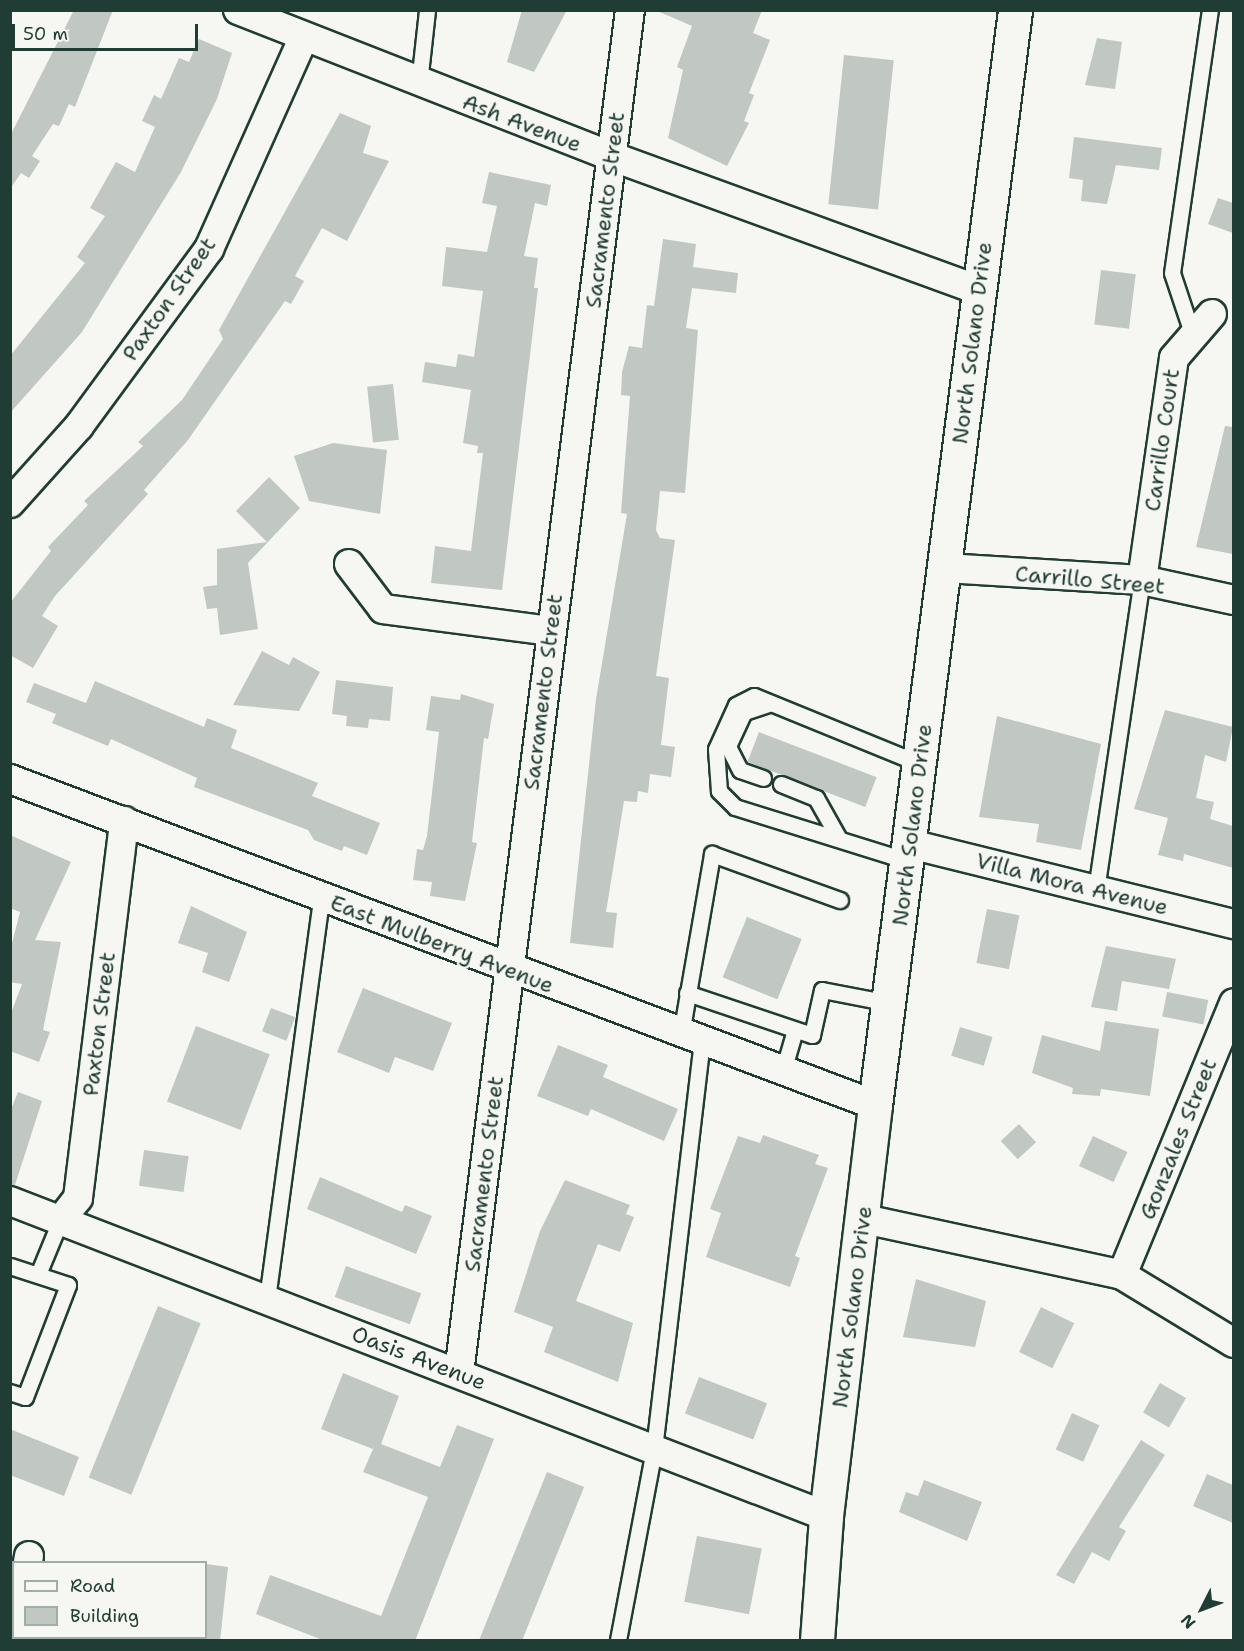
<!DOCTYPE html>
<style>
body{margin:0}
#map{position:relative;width:1244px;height:1651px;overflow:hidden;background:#f6f6f2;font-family:"Shantell Sans",sans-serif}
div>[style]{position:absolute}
.building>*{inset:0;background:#c1c8c3;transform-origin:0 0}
.roads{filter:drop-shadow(2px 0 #1f3d34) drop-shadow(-2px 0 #1f3d34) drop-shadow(0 2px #1f3d34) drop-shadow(0 -2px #1f3d34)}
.service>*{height:15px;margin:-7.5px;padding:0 7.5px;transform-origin:7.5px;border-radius:7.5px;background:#f6f6f2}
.minor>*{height:28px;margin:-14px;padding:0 14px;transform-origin:14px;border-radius:14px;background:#f6f6f2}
.secondary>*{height:33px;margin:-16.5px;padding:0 16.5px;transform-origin:16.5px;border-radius:16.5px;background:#f6f6f2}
span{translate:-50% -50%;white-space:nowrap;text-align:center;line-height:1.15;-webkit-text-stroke:5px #f6f6f2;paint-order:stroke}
.street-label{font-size:22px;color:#1f3d34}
.frame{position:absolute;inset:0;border:12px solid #1f3d34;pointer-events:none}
.legend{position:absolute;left:12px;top:1561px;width:195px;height:78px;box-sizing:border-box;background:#f6f6f2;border:2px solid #a0aca6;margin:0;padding:8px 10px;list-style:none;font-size:18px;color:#1f3d34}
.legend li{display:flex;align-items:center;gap:12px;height:30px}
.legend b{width:30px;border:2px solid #a0aca6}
.north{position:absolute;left:1172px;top:1579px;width:60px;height:60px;-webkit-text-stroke:4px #f6f6f2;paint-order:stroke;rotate:228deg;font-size:16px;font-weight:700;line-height:24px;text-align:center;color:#1f3d34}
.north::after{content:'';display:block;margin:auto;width:21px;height:27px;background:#1f3d34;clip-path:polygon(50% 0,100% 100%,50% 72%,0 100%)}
.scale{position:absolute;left:12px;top:24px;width:186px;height:27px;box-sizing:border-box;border:3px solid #1f3d34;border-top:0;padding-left:8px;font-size:18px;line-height:21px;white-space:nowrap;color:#1f3d34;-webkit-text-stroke:4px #f6f6f2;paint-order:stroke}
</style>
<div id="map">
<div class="building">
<i style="clip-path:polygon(74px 10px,113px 10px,75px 107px,69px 104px,59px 126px,53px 124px,32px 156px,40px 161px,29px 178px,21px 173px,10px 189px,10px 136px)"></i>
<i style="clip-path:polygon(522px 10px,567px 10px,534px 72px,507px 62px)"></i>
<i style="clip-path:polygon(655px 10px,762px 10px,753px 33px,770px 40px,749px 93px,754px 95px,744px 121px,749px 123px,727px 166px,668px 138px,683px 70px,677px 67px,692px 26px)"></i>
<i style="clip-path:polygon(1097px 38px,1122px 42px,1115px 89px,1085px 85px)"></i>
<i style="clip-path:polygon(199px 39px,232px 53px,217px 99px,181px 172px,82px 332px,10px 413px,10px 356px,85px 263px,77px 257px,105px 216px,90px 208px,116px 162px,135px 172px,155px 127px,142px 121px,154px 95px,161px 99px,179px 58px,189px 62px)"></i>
<i style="left:844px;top:55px;width:50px;height:150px;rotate:6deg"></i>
<i style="clip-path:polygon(340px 113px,371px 126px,363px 153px,389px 161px,347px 241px,322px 228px,295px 276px,304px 281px,291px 304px,285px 301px,188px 440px,144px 490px,148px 494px,55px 596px,42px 616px,58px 626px,33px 668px,10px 655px,10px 603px,51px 551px,48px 547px,88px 505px,84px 501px,143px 446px,138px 442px,182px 400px,223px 339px,219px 330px)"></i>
<i style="clip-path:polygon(1074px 137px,1162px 148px,1159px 170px,1116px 165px,1107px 204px,1081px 201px,1083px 180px,1069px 178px)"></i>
<i style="clip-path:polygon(489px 172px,551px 185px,547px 206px,535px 203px,524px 256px,538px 258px,534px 288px,538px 288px,502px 590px,431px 583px,435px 546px,471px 551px,483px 453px,477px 453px,478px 446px,463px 443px,471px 390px,422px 382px,425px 362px,456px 367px,458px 354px,474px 357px,483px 291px,442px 286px,446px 247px,487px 252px,497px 206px,482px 203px)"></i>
<i style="clip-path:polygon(1218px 198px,1233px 203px,1233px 233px,1208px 224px)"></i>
<i style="clip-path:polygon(663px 239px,696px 244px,693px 267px,738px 273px,736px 293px,692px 288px,686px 328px,698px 330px,685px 493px,660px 491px,656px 530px,660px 538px,675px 540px,656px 676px,669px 678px,661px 745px,675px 747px,671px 777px,650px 774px,648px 793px,638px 791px,637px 802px,624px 801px,606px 912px,617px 913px,613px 948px,570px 943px,596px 699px,627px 514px,621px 513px,630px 396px,621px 395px,622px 372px,629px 346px,642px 348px,647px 305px,654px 306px)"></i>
<i style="left:1101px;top:270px;width:35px;height:55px;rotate:7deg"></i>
<i style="left:393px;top:384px;width:56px;height:26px;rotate:84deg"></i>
<i style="clip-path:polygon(1225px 426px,1233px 427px,1233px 554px,1196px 547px)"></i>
<i style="clip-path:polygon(333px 443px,387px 450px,380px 514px,309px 501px,294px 456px)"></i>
<i style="clip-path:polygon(269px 477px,300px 508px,248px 563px,258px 629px,220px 635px,217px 608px,207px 609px,203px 587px,217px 585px,217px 549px,267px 542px,236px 511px)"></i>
<i style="clip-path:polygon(262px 651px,289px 665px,293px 657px,320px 672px,299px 711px,233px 705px)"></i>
<i style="clip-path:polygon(336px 680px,393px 687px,390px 721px,369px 719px,368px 728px,346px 726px,347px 716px,332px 714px)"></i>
<i style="clip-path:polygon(95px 681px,204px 727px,207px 718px,237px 730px,231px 748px,318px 783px,312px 796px,380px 823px,367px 855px,344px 846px,342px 851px,314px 840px,308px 830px,194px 787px,197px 778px,111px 739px,108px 746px,52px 723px,56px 714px,26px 702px,34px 683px,86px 703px)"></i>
<i style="clip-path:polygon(461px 694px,494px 704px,488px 739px,484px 738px,472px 842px,477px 843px,465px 901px,430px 896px,432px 882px,413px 880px,417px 849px,423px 850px,427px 836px,439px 732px,426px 730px,431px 696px,460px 700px)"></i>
<i style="clip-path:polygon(1165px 710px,1233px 727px,1226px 762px,1205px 755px,1196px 798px,1214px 802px,1210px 819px,1233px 826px,1233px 868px,1184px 854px,1183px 861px,1158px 855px,1168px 818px,1134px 809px)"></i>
<i style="clip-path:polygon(997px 716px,1101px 744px,1081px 850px,1036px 842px,1039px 824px,979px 817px)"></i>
<i style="left:759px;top:732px;width:126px;height:32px;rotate:21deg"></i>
<i style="clip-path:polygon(10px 835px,71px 862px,35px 940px,61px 942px,43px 1030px,50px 1032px,39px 1062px,10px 1051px,10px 1016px,22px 984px,10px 982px,10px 951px,20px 912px,10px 908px)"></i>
<i style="clip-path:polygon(191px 906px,247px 932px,229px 982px,202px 972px,208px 953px,178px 943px)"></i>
<i style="left:987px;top:909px;width:33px;height:55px;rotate:11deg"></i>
<i style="left:747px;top:917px;width:59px;height:65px;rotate:22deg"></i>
<i style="clip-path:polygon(1106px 946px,1176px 959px,1169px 989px,1122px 981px,1117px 1011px,1091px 1007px)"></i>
<i style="clip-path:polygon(363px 988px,452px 1023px,433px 1071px,395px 1057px,389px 1073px,337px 1052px)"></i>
<i style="left:1167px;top:992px;width:42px;height:25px;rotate:11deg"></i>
<i style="left:271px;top:1008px;width:26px;height:25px;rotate:21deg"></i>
<i style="clip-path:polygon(1105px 1021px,1159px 1029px,1150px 1096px,1101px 1089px,1100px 1096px,1072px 1094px,1073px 1088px,1032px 1073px,1042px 1035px,1100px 1051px)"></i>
<i style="left:196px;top:1026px;width:79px;height:81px;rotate:21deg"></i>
<i style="left:960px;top:1027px;width:34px;height:30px;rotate:17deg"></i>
<i style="clip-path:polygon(558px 1045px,608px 1065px,603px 1077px,678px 1109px,664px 1141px,591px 1109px,588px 1116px,537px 1096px)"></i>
<i style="clip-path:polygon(18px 1092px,42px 1101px,15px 1185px,10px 1185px,10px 1112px)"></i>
<i style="left:1019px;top:1124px;width:25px;height:25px;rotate:47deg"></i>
<i style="clip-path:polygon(763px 1135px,819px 1155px,815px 1164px,828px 1168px,795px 1256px,800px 1258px,790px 1287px,706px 1257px,721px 1213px,710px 1209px,738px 1136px,760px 1143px)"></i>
<i style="left:1093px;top:1136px;width:38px;height:33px;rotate:25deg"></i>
<i style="left:144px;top:1150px;width:45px;height:36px;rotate:8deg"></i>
<i style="clip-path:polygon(320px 1177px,402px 1212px,405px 1205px,432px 1216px,416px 1254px,307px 1209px)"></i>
<i style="clip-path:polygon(565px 1180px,630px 1205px,626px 1214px,634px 1217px,620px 1252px,598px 1244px,576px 1301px,633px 1323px,618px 1382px,544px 1352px,553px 1327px,514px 1312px,540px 1231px)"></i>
<i style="left:346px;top:1266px;width:80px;height:33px;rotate:20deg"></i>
<i style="clip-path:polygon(916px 1279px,986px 1301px,975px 1347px,903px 1337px)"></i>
<i style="left:158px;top:1306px;width:46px;height:185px;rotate:22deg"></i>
<i style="left:1041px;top:1307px;width:37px;height:50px;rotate:26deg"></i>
<i style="clip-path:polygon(343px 1373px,399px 1396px,381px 1444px,440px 1467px,457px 1425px,494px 1439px,415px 1641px,325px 1641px,256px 1614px,270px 1575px,381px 1616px,428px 1497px,363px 1472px,373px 1449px,321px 1429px)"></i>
<i style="left:699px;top:1377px;width:73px;height:39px;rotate:21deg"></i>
<i style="left:1160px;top:1383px;width:30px;height:34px;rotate:30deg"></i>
<i style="left:1072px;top:1413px;width:30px;height:40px;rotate:24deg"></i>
<i style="clip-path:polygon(10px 1429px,79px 1457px,64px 1496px,10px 1475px)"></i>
<i style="clip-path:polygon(1141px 1440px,1165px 1455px,1119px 1527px,1126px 1531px,1109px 1561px,1092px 1552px,1074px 1584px,1056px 1575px)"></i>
<i style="left:547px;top:1472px;width:40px;height:182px;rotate:22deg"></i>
<i style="clip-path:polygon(1207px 1474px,1233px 1485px,1233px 1523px,1193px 1506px)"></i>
<i style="clip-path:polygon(924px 1480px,982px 1502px,967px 1541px,899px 1512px,906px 1492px,918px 1496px)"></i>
<i style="left:697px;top:1536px;width:66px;height:67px;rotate:11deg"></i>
<i style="clip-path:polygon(206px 1564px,228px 1567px,220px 1641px,206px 1641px)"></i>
</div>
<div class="roads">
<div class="service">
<i style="left:419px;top:83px;width:73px;rotate:-83.7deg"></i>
<i style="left:1193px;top:336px;width:66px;rotate:-108.4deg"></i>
<i style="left:1172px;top:273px;width:266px;rotate:-81.8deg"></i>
<i style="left:763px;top:778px;width:24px;rotate:-161deg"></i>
<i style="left:740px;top:770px;width:27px;rotate:-117deg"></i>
<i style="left:728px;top:746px;width:38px;rotate:-65deg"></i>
<i style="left:744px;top:712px;width:26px;rotate:-18deg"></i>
<i style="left:781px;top:784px;width:38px;rotate:22deg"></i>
<i style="left:816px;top:798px;width:45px;rotate:60.6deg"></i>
<i style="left:908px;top:861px;width:181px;rotate:-162.7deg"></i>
<i style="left:735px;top:807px;width:23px;rotate:-135deg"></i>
<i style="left:719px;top:791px;width:42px;rotate:-94.1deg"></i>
<i style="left:716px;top:749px;width:48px;rotate:-65.6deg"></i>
<i style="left:736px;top:705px;width:20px;rotate:-27deg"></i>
<i style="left:754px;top:696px;width:180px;rotate:22.2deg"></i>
<i style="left:1096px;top:890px;width:313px;rotate:-81.6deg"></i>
<i style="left:687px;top:993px;width:132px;rotate:18.6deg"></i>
<i style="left:812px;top:1035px;width:46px;rotate:-77.5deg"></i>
<i style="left:822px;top:990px;width:68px;rotate:11deg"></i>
<i style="left:681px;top:1034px;width:183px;rotate:-80.2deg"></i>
<i style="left:712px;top:854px;width:136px;rotate:19.8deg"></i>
<i style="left:783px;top:1071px;width:43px;rotate:-73.7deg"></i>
<i style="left:10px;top:1266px;width:61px;rotate:18.1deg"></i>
<i style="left:68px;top:1285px;width:120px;rotate:111deg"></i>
<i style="left:25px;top:1397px;width:16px;rotate:-162deg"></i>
<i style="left:39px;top:1272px;width:55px;rotate:-67.6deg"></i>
<i style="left:267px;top:1299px;width:405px;rotate:-82.3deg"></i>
<i style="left:618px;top:1640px;width:194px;rotate:-79.3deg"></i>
<i style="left:654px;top:1449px;width:410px;rotate:-83.3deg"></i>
</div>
<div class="minor">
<i style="left:238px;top:10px;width:403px;rotate:21.4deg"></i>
<i style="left:613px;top:157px;width:388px;rotate:20deg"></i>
<i style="left:10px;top:503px;width:103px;rotate:-48.1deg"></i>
<i style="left:79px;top:426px;width:220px;rotate:-53.7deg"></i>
<i style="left:209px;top:249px;width:230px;rotate:-65.9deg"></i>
<i style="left:349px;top:564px;width:56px;rotate:52.9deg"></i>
<i style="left:383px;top:609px;width:168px;rotate:7.5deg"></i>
<i style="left:945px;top:568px;width:197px;rotate:3.5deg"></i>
<i style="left:1142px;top:580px;width:94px;rotate:12.3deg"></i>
<i style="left:1142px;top:580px;width:224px;rotate:-81.8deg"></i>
<i style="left:1174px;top:358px;width:58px;rotate:-49.2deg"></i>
<i style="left:10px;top:779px;width:924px;rotate:20.65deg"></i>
<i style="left:910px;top:844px;width:334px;rotate:13.9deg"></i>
<i style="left:10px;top:1201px;width:875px;rotate:21.11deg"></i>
<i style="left:864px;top:1219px;width:264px;rotate:12.2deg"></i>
<i style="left:1122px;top:1275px;width:131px;rotate:31.3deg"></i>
<i style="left:60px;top:1221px;width:29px;rotate:-52deg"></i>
<i style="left:78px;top:1198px;width:380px;rotate:-83deg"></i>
<i style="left:1122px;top:1275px;width:294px;rotate:-67.6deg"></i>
<i style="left:459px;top:1373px;width:1374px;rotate:-82.85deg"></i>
<i style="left:28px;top:1562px;width:6px;rotate:-81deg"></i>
<i style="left:10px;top:1618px;width:4px;rotate:14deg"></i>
</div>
<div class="secondary">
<i style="left:817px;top:1640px;width:124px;rotate:-85.8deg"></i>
<i style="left:826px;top:1516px;width:414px;rotate:-83.2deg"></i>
<i style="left:875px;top:1105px;width:1104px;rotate:-82.71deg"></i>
</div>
</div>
<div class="street-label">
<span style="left:522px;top:123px;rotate:21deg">Ash Avenue</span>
<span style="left:605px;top:210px;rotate:-83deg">Sacramento Street</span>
<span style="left:169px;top:299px;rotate:-55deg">Paxton Street</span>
<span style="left:972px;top:343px;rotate:-83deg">North Solano Drive</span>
<span style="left:1162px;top:440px;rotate:-82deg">Carrillo Court</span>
<span style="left:1090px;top:580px;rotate:5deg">Carrillo Street</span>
<span style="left:543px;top:692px;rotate:-83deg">Sacramento Street</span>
<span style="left:912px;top:825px;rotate:-83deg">North Solano Drive</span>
<span style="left:1072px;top:884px;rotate:14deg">Villa Mora Avenue</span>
<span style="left:442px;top:944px;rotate:21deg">East Mulberry Avenue</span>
<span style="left:99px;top:1024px;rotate:-83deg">Paxton Street</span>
<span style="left:1178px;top:1139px;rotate:-68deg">Gonzales Street</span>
<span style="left:484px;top:1174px;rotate:-83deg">Sacramento Street</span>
<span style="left:852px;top:1307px;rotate:-83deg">North Solano Drive</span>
<span style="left:419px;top:1358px;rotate:21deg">Oasis Avenue</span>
</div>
<div class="frame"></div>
<ul class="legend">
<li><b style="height:8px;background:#f6f6f2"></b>Road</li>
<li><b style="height:16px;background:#c1c8c3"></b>Building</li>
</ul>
<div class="north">N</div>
<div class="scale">50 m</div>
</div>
